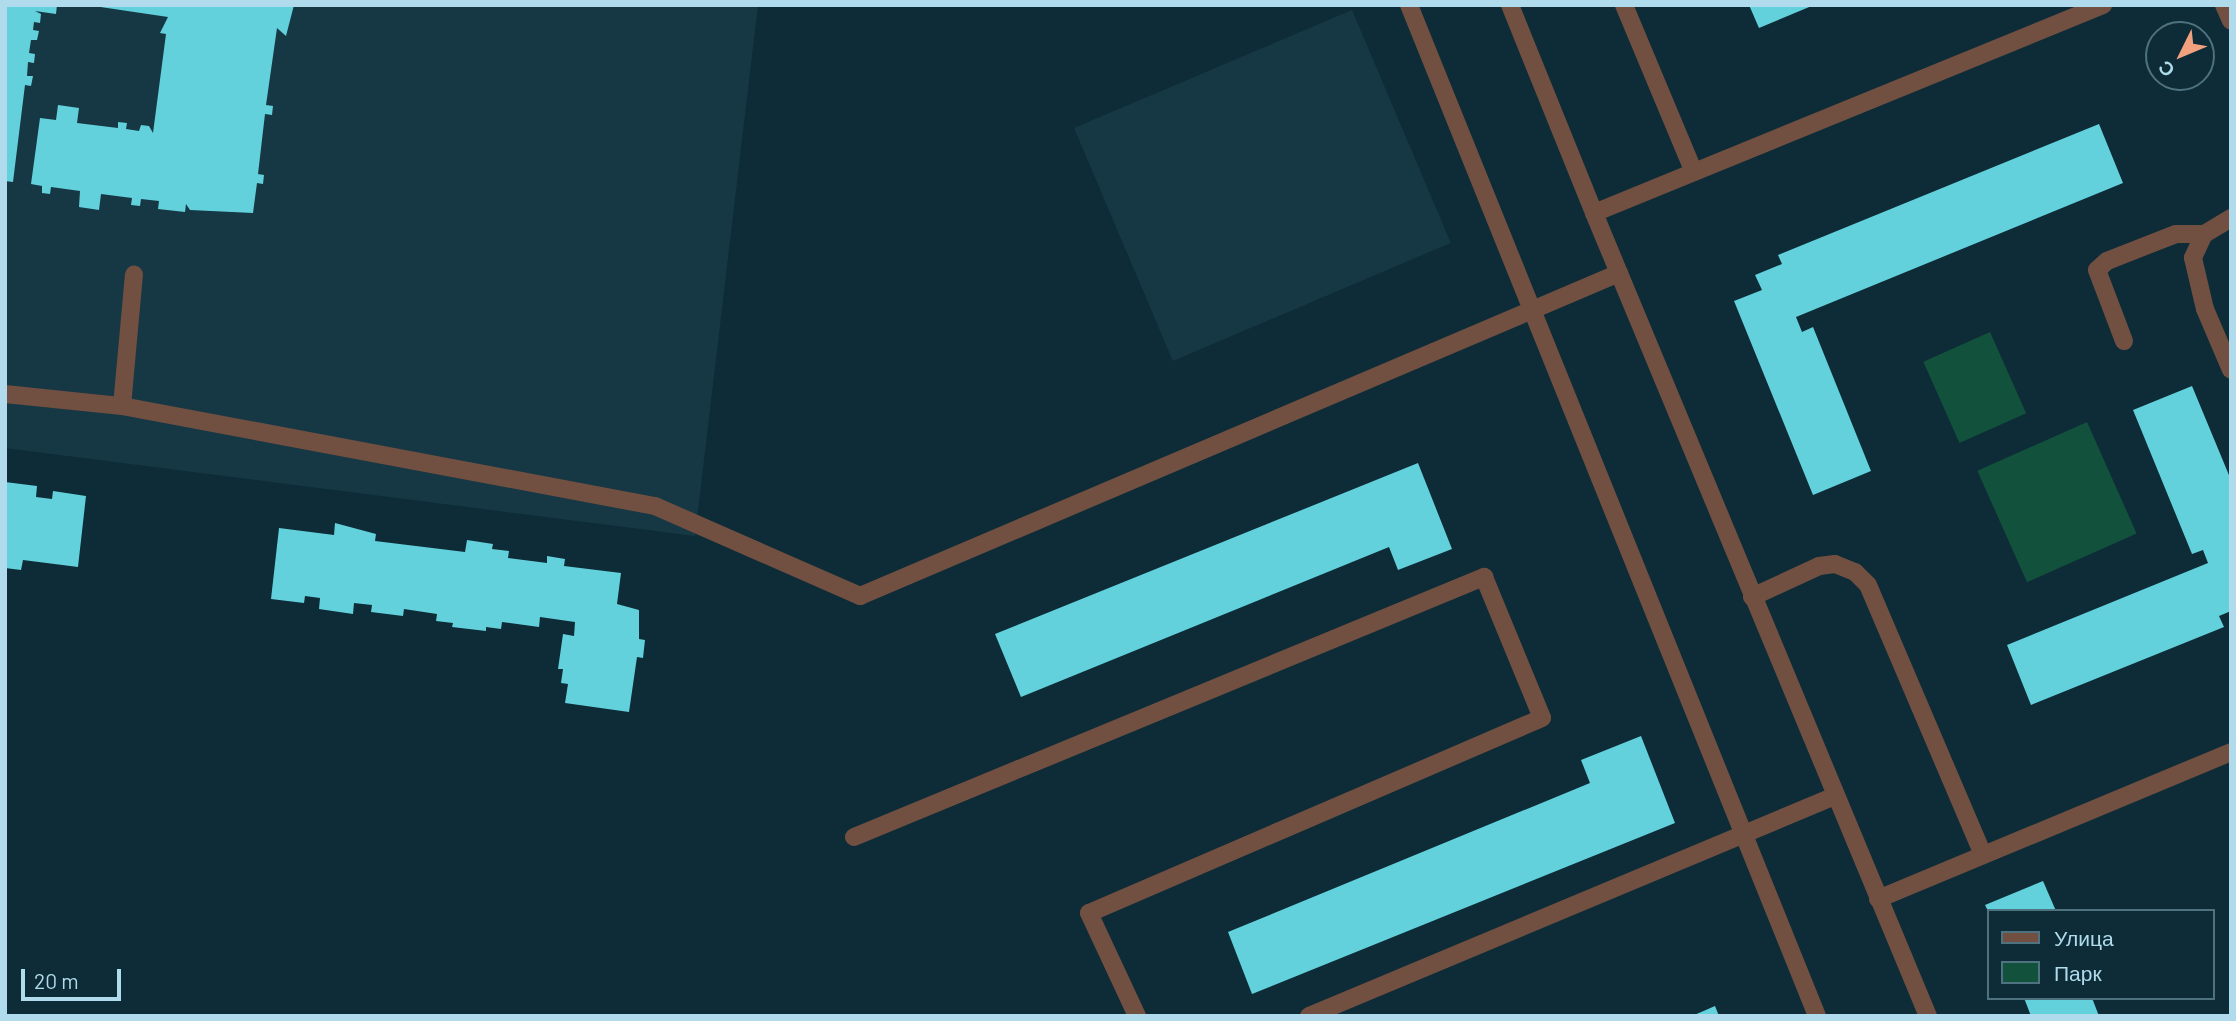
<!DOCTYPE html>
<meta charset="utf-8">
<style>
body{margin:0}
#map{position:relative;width:2236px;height:1021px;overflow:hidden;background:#0d2c37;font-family:Barlow,sans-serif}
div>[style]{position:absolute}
.built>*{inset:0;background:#163845;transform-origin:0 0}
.green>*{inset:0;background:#12513b;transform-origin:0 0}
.building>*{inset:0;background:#62d1dc}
.minor>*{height:18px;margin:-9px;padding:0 9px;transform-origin:9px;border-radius:9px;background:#714f41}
span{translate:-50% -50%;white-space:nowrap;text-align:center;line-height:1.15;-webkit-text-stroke:7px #0d2c37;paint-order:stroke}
.frame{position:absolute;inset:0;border:7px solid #b0dbec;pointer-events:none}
.legend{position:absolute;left:1987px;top:909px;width:228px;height:91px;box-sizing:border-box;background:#0d2c37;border:2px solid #4e727f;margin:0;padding:9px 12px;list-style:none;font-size:21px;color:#b0dbec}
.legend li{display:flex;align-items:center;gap:14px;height:35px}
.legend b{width:35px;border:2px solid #4e727f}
.north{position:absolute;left:2145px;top:21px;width:70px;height:70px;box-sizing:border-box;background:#0d2c37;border:2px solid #4e727f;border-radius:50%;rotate:227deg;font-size:19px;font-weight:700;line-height:28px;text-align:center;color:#b0dbec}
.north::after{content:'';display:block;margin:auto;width:24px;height:32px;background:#f1a17e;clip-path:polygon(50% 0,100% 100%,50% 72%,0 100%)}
.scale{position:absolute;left:21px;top:969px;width:100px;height:32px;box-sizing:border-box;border:4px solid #b0dbec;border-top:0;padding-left:9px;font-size:21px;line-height:24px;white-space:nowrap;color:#b0dbec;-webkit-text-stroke:5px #0d2c37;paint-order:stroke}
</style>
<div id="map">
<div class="built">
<i style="clip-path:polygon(5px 5px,758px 5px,695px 536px,5px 448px)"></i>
<i style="left:1352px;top:10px;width:253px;height:302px;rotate:67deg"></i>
</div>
<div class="green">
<i style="left:1990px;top:332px;width:89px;height:73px;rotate:66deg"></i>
<i style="left:2087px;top:422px;width:122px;height:120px;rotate:66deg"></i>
</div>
<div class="building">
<i style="clip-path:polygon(5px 5px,57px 5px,56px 14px,35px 11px,41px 14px,40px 23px,34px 22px,33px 30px,39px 31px,37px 40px,31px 40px,29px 53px,35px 54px,34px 63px,28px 62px,27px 76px,33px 76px,31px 86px,25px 85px,13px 182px,5px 181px)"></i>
<i style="clip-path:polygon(87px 5px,294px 5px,286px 36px,277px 28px,266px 105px,273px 106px,272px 115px,265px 114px,258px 174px,264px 175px,263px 184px,257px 183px,253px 213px,190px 210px,186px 204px,185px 212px,158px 209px,159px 201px,141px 199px,140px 206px,131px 205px,132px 198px,101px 194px,99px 210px,79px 207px,80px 191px,51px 187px,50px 194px,42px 193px,42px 186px,31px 184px,40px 118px,56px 120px,58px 105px,79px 108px,77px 123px,118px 128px,118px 122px,127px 123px,126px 129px,139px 131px,141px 125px,149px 126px,153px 133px,166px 34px,160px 33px,168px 17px)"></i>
<i style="clip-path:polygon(1749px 5px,1814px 5px,1759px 28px)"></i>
<i style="clip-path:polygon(2099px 124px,2123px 183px,1796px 317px,1802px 332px,1813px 327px,1871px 471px,1813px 495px,1734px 301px,1762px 290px,1755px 275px,1782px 264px,1778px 255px)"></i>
<i style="clip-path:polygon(2192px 386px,2231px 480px,2231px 611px,2219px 616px,2224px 627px,2031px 705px,2007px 645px,2208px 563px,2203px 550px,2192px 554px,2133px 410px)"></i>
<i style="clip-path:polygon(1418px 463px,1452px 549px,1398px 570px,1389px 547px,1021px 697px,995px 634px)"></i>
<i style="clip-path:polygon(5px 482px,37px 486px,36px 497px,52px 499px,53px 491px,86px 496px,78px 567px,23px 560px,21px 570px,5px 568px)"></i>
<i style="clip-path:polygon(335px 523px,376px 534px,375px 541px,465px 552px,467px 540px,493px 544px,492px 549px,509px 551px,508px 558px,547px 563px,547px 556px,565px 559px,564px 566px,621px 573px,617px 604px,639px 610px,639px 639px,645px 640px,643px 658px,637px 657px,629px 712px,565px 703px,568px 684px,561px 683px,563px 669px,558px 669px,563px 634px,574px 636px,575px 622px,540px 617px,539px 627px,502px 622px,501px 629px,486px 627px,486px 631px,452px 627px,453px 623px,436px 621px,437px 614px,404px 609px,403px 616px,371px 612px,372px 605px,354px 603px,353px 614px,319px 609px,320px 598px,305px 596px,304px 603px,271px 599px,279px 528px,334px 535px)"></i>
<i style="clip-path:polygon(1641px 736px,1675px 823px,1252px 994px,1228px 932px,1590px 783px,1581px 760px)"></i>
<i style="clip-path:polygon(2043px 881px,2056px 911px,1988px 911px,1985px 905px)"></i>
<i style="clip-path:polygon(2024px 998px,2092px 998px,2099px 1016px,2031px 1016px)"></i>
<i style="clip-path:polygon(1715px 1006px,1719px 1016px,1692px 1016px)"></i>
</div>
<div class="minor">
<i style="left:1409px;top:5px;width:1090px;rotate:68.02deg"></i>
<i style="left:1510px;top:5px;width:224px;rotate:68deg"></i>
<i style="left:1594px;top:213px;width:550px;rotate:-22.23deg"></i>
<i style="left:1624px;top:5px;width:181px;rotate:67.3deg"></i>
<i style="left:2224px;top:5px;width:17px;rotate:66deg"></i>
<i style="left:1594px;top:213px;width:870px;rotate:67.42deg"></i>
<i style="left:2231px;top:218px;width:31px;rotate:149deg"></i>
<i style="left:2204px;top:234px;width:26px;rotate:115deg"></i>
<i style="left:2193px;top:258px;width:52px;rotate:76.8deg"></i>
<i style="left:2205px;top:309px;width:66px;rotate:66.9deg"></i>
<i style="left:2124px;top:341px;width:76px;rotate:-110.8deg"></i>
<i style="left:2097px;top:270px;width:13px;rotate:-42deg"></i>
<i style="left:2107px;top:261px;width:74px;rotate:-21.4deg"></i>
<i style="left:2176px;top:234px;width:28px"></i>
<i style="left:5px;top:394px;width:118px;rotate:5.9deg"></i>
<i style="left:122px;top:406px;width:542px;rotate:10.63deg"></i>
<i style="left:655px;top:506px;width:224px;rotate:23.7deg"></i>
<i style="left:860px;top:596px;width:825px;rotate:-23.05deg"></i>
<i style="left:122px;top:406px;width:132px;rotate:-84.8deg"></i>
<i style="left:1752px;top:597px;width:74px;rotate:-24.8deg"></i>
<i style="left:1819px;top:566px;width:16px;rotate:-7deg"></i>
<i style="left:1835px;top:564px;width:22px;rotate:22deg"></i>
<i style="left:1855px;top:572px;width:18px;rotate:45deg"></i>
<i style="left:1868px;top:585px;width:293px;rotate:66.9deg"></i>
<i style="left:854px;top:837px;width:682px;rotate:-22.43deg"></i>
<i style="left:1484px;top:577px;width:152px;rotate:67.6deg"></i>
<i style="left:1542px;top:718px;width:493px;rotate:156.7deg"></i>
<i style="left:1089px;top:913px;width:114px;rotate:65deg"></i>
<i style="left:1878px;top:899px;width:382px;rotate:-22.6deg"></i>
<i style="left:1309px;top:1016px;width:570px;rotate:-22.7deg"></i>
</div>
<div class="frame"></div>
<ul class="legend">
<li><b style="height:9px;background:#714f41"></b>Улица</li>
<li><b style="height:19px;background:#12513b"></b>Парк</li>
</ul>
<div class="north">С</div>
<div class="scale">20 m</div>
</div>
